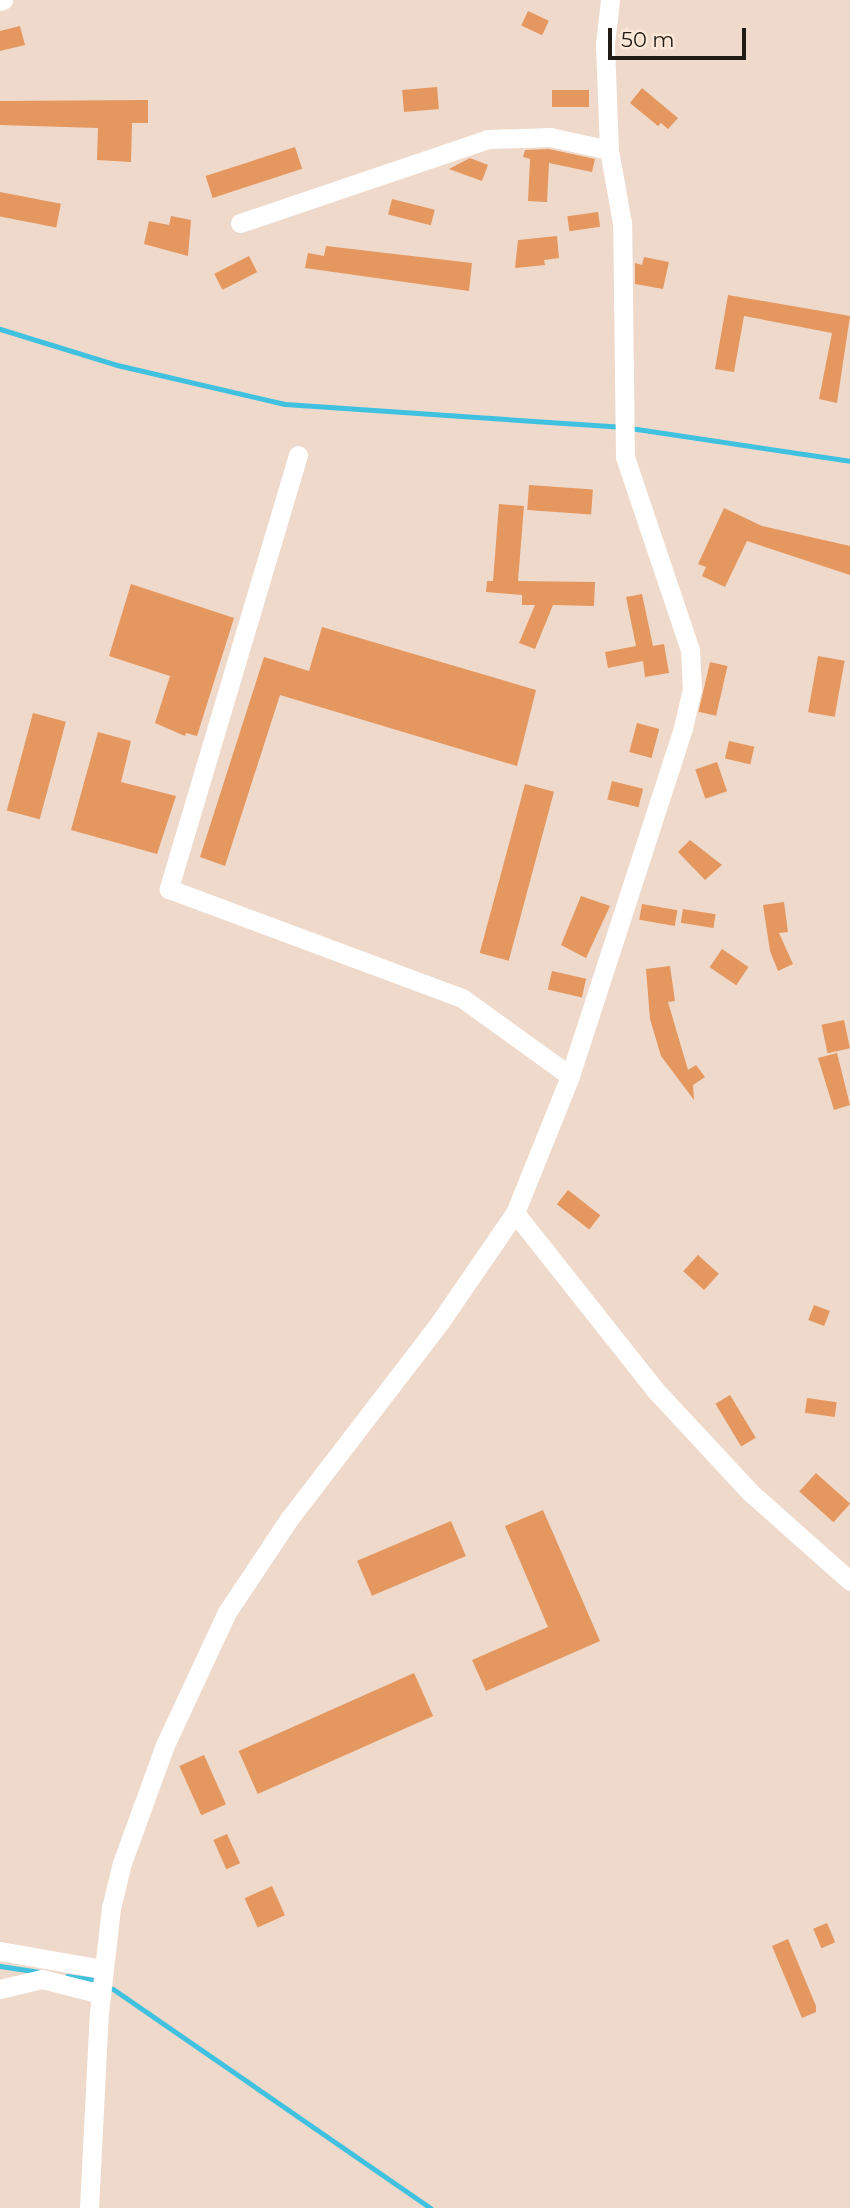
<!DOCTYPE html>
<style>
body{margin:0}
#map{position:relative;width:850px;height:2208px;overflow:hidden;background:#efd9cb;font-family:Montserrat,sans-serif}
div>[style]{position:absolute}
.stream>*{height:5px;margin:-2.5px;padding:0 2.5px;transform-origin:2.5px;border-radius:2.5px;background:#40c1e0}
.building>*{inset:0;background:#e4975e;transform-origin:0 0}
.street>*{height:19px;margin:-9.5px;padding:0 9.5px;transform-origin:9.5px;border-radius:9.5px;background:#fff}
span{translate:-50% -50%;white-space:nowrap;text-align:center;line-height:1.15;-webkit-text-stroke:5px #fce7d8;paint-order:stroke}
.scale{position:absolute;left:608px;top:28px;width:138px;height:32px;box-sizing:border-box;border:4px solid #221b15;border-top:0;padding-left:9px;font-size:21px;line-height:24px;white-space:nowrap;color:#221b15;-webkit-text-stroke:5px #fce7d8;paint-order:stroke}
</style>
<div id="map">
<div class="stream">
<i style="left:0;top:329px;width:122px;rotate:17.1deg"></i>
<i style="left:117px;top:365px;width:172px;rotate:13.1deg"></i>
<i style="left:285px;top:404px;width:336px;rotate:3.9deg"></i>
<i style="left:630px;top:428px;width:222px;rotate:8.5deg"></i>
<i style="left:0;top:1966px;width:40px;rotate:8.5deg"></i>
<i style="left:67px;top:1976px;width:28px;rotate:8deg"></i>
<i style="left:113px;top:1989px;width:386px;rotate:34.6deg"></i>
</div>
<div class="building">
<i style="left:528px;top:11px;width:23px;height:16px;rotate:25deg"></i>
<i style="clip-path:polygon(20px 26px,25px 45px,0 51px,0 31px)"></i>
<i style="left:437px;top:87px;width:22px;height:35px;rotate:85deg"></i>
<i style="clip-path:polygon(642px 88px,678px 118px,668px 129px,661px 123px,658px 126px,630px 103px)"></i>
<i style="left:552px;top:90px;width:37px;height:17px"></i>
<i style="clip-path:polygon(148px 100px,148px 123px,132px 123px,131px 162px,97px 160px,98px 128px,0 125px,0 101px)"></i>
<i style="left:295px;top:147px;width:23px;height:94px;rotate:72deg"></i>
<i style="clip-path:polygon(549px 149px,595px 159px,592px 172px,549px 163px,547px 202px,528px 201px,530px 159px,523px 157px,525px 150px)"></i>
<i style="clip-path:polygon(470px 158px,488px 165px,482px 181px,449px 169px)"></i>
<i style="left:0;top:192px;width:62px;height:24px;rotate:11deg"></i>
<i style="left:392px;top:199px;width:44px;height:16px;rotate:14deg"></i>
<i style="left:598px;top:212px;width:15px;height:31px;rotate:82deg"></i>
<i style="clip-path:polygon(171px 216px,191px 220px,188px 256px,144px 244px,149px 221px,169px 225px)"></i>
<i style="clip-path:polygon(557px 236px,559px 258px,544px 260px,545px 265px,515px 268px,518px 240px)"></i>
<i style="clip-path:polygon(326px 246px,472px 263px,469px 291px,305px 268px,308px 253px,324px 256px)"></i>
<i style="left:249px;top:256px;width:18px;height:39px;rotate:63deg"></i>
<i style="clip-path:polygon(644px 257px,669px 262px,663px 289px,635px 284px,635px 263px,642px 265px)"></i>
<i style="clip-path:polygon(728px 295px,850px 316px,837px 403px,819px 399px,832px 333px,744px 316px,734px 372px,715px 369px)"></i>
<i style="left:529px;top:485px;width:64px;height:25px;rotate:4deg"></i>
<i style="clip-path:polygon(499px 504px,524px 506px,518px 581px,595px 582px,594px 606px,553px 605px,535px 649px,519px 643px,535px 605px,522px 605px,522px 595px,486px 592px,487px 581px,493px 581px)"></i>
<i style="clip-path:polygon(724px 508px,762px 526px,850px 546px,850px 575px,747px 541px,725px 587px,702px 576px,706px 567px,698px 564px)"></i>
<i style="clip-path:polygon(131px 584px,234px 618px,197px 736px,186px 733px,185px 736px,155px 723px,170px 676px,109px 656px)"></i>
<i style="clip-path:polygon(642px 594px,653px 646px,664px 644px,669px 673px,645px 677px,643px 661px,608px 668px,605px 652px,636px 646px,626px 597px)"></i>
<i style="clip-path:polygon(322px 627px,536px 690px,517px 766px,280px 695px,225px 866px,200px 857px,264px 657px,309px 671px)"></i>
<i style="left:818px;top:656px;width:27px;height:57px;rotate:10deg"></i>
<i style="left:710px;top:662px;width:18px;height:51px;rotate:13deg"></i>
<i style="left:33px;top:713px;width:34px;height:101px;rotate:15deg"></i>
<i style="left:637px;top:723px;width:23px;height:30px;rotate:15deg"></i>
<i style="clip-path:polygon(98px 732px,131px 741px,121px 782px,176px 796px,157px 854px,71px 830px)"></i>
<i style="left:729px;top:741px;width:26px;height:18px;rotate:13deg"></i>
<i style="left:717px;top:762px;width:31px;height:23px;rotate:71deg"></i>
<i style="left:612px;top:781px;width:32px;height:19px;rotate:14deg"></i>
<i style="left:525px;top:784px;width:30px;height:175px;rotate:15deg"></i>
<i style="clip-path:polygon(690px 840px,722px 865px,705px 880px,678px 852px)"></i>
<i style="clip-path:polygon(581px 896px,610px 906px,586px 958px,561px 945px)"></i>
<i style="clip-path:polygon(784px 902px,788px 932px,779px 933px,793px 964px,778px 971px,770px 951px,763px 905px)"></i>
<i style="left:642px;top:904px;width:36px;height:16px;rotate:10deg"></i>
<i style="left:683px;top:909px;width:33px;height:14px;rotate:9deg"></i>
<i style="left:722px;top:949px;width:32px;height:22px;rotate:34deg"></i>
<i style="clip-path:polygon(670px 966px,675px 1001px,668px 1002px,688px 1070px,696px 1065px,705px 1077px,693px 1085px,694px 1100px,661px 1056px,650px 1019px,646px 969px)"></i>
<i style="left:552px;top:971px;width:35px;height:19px;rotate:13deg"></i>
<i style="left:844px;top:1020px;width:29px;height:23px;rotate:78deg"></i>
<i style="clip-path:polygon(837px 1053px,850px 1105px,834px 1110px,818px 1058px)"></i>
<i style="left:568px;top:1190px;width:41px;height:18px;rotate:38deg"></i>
<i style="left:698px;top:1255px;width:28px;height:22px;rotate:42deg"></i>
<i style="left:814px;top:1305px;width:17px;height:16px;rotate:21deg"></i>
<i style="left:730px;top:1395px;width:50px;height:17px;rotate:59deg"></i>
<i style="left:807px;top:1398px;width:30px;height:15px;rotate:8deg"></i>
<i style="left:816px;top:1473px;width:46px;height:25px;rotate:42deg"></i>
<i style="clip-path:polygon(543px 1510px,600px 1641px,486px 1691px,472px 1660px,548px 1627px,505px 1526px)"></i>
<i style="left:451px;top:1521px;width:38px;height:102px;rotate:67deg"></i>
<i style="left:414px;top:1673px;width:47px;height:192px;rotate:66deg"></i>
<i style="left:204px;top:1755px;width:54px;height:27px;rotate:66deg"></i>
<i style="left:227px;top:1834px;width:32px;height:15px;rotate:66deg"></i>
<i style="left:272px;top:1886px;width:32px;height:30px;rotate:66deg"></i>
<i style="left:827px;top:1923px;width:21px;height:15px;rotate:67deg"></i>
<i style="clip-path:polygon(788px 1939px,816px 2006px,816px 2012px,802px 2018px,772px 1946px)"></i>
</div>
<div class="street">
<i style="left:0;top:1px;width:3px;rotate:-18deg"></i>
<i style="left:240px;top:223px;width:262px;rotate:-18.7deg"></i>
<i style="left:488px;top:139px;width:62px;rotate:-1.8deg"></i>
<i style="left:550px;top:137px;width:60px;rotate:12.4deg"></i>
<i style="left:298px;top:455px;width:453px;rotate:106.6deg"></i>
<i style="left:169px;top:889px;width:313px;rotate:20.4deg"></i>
<i style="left:462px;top:998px;width:133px;rotate:35.8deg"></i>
<i style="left:515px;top:1213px;width:228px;rotate:51.6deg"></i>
<i style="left:657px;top:1392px;width:138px;rotate:47.1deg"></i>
<i style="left:751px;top:1493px;width:132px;rotate:41.6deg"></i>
<i style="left:0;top:1951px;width:105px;rotate:9.9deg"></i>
<i style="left:0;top:1989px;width:43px;rotate:-13.4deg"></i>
<i style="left:42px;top:1979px;width:61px;rotate:14.3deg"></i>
<i style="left:89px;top:2208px;width:195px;rotate:-87.1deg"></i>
<i style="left:99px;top:2013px;width:106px;rotate:-83.5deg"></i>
<i style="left:111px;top:1908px;width:46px;rotate:-76.3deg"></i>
<i style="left:122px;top:1863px;width:126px;rotate:-70deg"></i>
<i style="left:165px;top:1745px;width:147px;rotate:-65deg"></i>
<i style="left:227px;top:1612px;width:112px;rotate:-56.3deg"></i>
<i style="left:289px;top:1519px;width:248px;rotate:-52.5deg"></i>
<i style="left:440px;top:1322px;width:132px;rotate:-55.5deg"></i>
<i style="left:515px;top:1213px;width:148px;rotate:-68.1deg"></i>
<i style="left:570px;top:1076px;width:366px;rotate:-72deg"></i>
<i style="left:683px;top:728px;width:39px;rotate:-77deg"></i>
<i style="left:692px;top:690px;width:40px;rotate:-92.9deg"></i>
<i style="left:690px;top:650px;width:204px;rotate:-108.6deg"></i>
<i style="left:625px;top:457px;width:234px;rotate:-90.7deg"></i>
<i style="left:622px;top:223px;width:74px;rotate:-100.1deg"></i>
<i style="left:609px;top:150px;width:106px;rotate:-92.2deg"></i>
<i style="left:605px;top:44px;width:44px;rotate:-83.5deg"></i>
</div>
<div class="scale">50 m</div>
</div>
